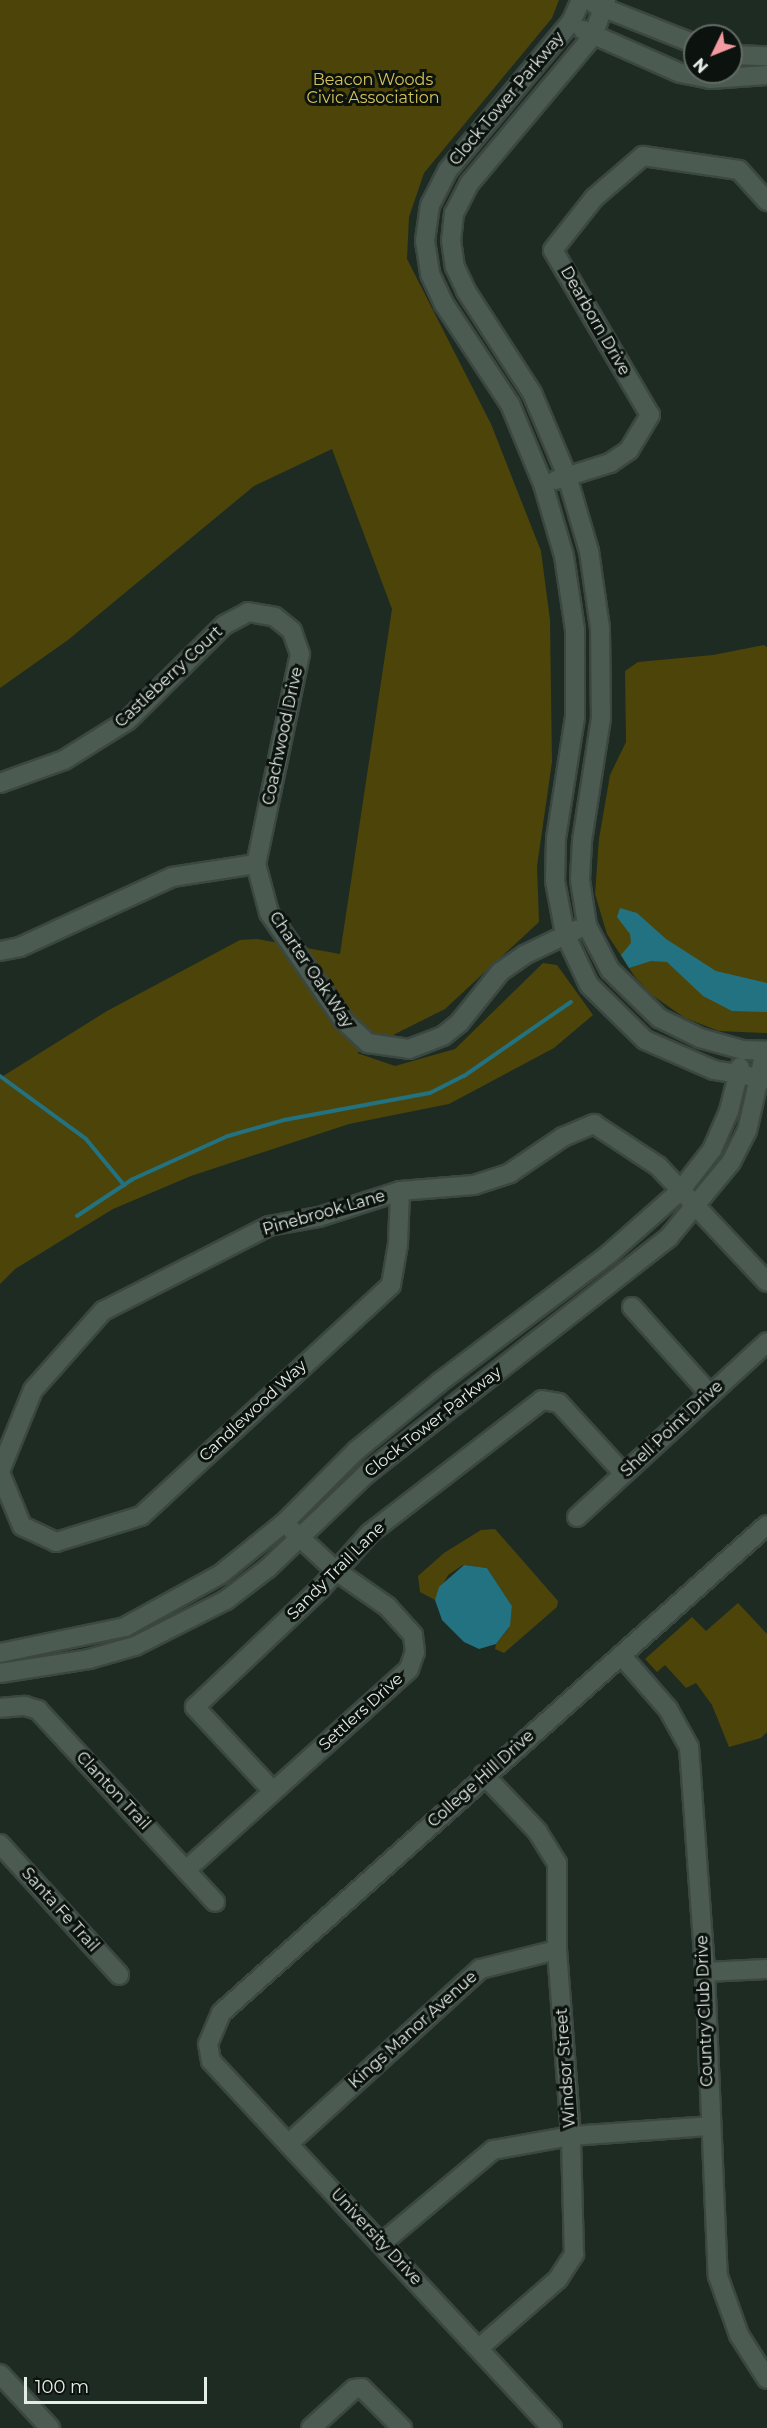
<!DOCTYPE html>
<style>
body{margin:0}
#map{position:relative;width:767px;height:2428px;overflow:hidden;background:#1d2b22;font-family:Montserrat,sans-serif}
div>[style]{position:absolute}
.green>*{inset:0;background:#4d440a}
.water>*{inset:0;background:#237281}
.stream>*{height:4px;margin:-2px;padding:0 2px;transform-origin:2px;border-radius:2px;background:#237281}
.roads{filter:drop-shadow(2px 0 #3c4741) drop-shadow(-2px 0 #3c4741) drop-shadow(0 2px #3c4741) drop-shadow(0 -2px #3c4741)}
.minor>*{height:18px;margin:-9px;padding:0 9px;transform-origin:9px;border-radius:9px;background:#4b5b51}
span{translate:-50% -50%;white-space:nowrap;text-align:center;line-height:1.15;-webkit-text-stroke:6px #0c120e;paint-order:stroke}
.park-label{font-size:16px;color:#d5c35b}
.street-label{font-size:16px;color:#e4ede7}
.north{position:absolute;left:683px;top:24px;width:60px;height:60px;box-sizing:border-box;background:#0c120e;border:2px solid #626a65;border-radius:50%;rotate:227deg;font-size:16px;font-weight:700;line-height:24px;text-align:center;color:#e4ede7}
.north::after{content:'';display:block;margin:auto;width:21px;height:27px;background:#f49aa1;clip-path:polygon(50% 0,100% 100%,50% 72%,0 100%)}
.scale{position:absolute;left:24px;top:2377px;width:183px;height:27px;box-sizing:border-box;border:3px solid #e4ede7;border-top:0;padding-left:8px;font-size:18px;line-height:21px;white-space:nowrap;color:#e4ede7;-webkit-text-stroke:4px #0c120e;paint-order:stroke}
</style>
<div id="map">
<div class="green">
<i style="clip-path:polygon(0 0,559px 0,552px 18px,424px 173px,409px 217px,407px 259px,491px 424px,541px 551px,550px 620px,552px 762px,537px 866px,539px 922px,445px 1009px,357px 1053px,395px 1066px,455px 1049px,543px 963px,557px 965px,593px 1015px,554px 1048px,449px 1104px,349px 1124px,191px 1176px,113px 1209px,15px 1269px,0 1284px,0 1078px,107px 1011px,240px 940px,257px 939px,340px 954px,392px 609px,332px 449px,254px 486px,68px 640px,0 688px)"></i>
<i style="clip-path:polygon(764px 645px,767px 647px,767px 1033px,719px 1031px,685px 1018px,652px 995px,635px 977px,607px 934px,595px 894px,599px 839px,610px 775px,626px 742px,625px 671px,638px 662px,713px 655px)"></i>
<i style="clip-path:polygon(495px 1529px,558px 1601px,557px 1607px,504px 1653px,495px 1649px,496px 1644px,509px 1628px,512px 1606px,487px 1568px,463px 1565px,448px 1575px,435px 1600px,420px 1592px,418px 1576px,444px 1553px,481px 1530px)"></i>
<i style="clip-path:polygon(738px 1603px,767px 1634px,767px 1732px,761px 1738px,729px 1747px,712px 1705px,696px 1683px,686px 1688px,665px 1665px,657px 1672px,645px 1659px,692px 1617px,706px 1631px)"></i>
</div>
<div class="water">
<i style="clip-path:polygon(620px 908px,637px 913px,666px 939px,716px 971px,767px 983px,767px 1012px,732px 1011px,703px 996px,667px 962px,651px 961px,629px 968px,621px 955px,631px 943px,630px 934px,617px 917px)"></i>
<i style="clip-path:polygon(464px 1565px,487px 1568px,512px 1606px,510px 1626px,496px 1644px,479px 1649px,464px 1642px,442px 1620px,435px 1600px,439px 1587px)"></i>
</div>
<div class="stream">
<i style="left:0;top:1076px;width:107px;rotate:36.2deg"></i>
<i style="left:86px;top:1139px;width:60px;rotate:50.4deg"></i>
<i style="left:77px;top:1216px;width:67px;rotate:-33.5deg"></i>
<i style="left:133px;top:1179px;width:104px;rotate:-24.4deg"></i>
<i style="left:228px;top:1136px;width:58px;rotate:-15.9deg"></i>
<i style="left:284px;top:1120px;width:148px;rotate:-10.5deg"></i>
<i style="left:430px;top:1093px;width:38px;rotate:-27deg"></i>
<i style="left:464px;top:1076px;width:130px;rotate:-34.7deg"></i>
</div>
<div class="roads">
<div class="minor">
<i style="left:581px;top:0;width:24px;rotate:114deg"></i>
<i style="left:571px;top:22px;width:192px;rotate:129.7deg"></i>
<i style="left:448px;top:170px;width:39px;rotate:117deg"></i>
<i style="left:430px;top:205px;width:36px;rotate:98deg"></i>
<i style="left:425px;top:241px;width:33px;rotate:81deg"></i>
<i style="left:430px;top:274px;width:33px;rotate:65deg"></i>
<i style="left:444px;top:304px;width:120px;rotate:56.6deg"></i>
<i style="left:510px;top:404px;width:87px;rotate:67.6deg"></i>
<i style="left:543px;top:484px;width:75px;rotate:73.7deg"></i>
<i style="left:564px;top:556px;width:75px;rotate:81.5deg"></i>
<i style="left:575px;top:630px;width:87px;rotate:90deg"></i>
<i style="left:575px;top:717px;width:122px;rotate:98.9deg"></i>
<i style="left:556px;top:838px;width:43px;rotate:91.3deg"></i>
<i style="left:555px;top:881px;width:54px;rotate:79.3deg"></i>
<i style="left:565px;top:934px;width:56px;rotate:64.8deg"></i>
<i style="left:589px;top:985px;width:78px;rotate:44.5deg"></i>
<i style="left:645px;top:1040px;width:75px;rotate:23.5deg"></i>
<i style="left:714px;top:1070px;width:54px;rotate:9.6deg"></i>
<i style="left:606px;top:0;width:38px;rotate:110deg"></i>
<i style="left:593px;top:36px;width:193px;rotate:130deg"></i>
<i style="left:469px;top:184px;width:33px;rotate:117deg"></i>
<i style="left:454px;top:213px;width:27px;rotate:96deg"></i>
<i style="left:451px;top:240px;width:27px;rotate:82deg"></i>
<i style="left:455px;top:267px;width:26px;rotate:65deg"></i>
<i style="left:466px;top:291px;width:121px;rotate:57.1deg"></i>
<i style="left:532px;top:393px;width:90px;rotate:67.1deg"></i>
<i style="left:567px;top:476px;width:78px;rotate:73.7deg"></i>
<i style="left:589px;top:551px;width:78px;rotate:81.9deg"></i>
<i style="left:600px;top:628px;width:90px;rotate:89.4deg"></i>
<i style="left:601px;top:718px;width:124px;rotate:98.8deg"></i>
<i style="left:582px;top:841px;width:39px;rotate:93deg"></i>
<i style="left:580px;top:880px;width:47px;rotate:81.3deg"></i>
<i style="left:587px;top:926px;width:50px;rotate:62.4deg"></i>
<i style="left:610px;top:970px;width:69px;rotate:44.4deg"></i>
<i style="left:659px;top:1018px;width:46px;rotate:26deg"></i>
<i style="left:700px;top:1038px;width:45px;rotate:15.6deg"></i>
<i style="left:743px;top:1050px;width:24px;rotate:2deg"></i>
<i style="left:594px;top:4px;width:109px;rotate:21.6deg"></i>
<i style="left:583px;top:30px;width:106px;rotate:23.9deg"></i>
<i style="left:680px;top:73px;width:31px;rotate:11deg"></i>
<i style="left:710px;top:79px;width:57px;rotate:-4deg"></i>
<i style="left:731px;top:55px;width:36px;rotate:2deg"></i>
<i style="left:556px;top:480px;width:57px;rotate:-17.5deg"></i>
<i style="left:610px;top:463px;width:23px;rotate:-34deg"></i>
<i style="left:629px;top:450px;width:41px;rotate:-59deg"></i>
<i style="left:650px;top:415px;width:191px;rotate:-120.5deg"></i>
<i style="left:553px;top:250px;width:66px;rotate:-51.7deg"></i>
<i style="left:594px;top:198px;width:65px;rotate:-40.6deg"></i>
<i style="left:643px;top:156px;width:97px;rotate:8.3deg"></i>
<i style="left:739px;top:170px;width:42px;rotate:47.9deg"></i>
<i style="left:0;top:783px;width:68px;rotate:-19.8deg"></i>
<i style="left:64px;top:760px;width:75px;rotate:-32deg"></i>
<i style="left:128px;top:720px;width:135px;rotate:-44.7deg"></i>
<i style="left:224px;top:625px;width:27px;rotate:-28deg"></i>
<i style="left:248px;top:612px;width:27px;rotate:10deg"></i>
<i style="left:275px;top:617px;width:22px;rotate:39deg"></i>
<i style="left:292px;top:631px;width:24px;rotate:71deg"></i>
<i style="left:300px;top:654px;width:215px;rotate:101.8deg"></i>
<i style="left:0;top:951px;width:20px;rotate:-11deg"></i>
<i style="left:20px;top:947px;width:167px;rotate:-24.7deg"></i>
<i style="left:172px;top:877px;width:85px;rotate:-8.8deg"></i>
<i style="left:256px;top:864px;width:51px;rotate:75.1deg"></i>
<i style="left:269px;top:913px;width:130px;rotate:55.3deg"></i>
<i style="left:343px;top:1020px;width:34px;rotate:43deg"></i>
<i style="left:368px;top:1043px;width:41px;rotate:8.3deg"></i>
<i style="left:409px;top:1049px;width:36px;rotate:-21deg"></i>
<i style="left:443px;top:1036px;width:22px;rotate:-39deg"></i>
<i style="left:460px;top:1022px;width:64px;rotate:-51.3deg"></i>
<i style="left:500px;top:972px;width:29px;rotate:-35deg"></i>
<i style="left:524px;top:955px;width:58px;rotate:-25.7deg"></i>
<i style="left:632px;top:1307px;width:115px;rotate:48.2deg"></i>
<i style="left:0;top:1471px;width:87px;rotate:-67.8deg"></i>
<i style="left:33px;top:1390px;width:106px;rotate:-48.5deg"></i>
<i style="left:103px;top:1311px;width:186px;rotate:-27.1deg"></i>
<i style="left:269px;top:1226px;width:51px;rotate:-10.2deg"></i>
<i style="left:319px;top:1217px;width:85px;rotate:-17.8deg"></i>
<i style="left:400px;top:1191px;width:74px;rotate:-4.6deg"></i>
<i style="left:474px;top:1185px;width:38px;rotate:-18deg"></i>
<i style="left:510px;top:1173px;width:64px;rotate:-34.2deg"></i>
<i style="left:563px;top:1137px;width:34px;rotate:-23deg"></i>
<i style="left:594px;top:1124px;width:77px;rotate:33.3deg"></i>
<i style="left:658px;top:1166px;width:159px;rotate:46.8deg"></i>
<i style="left:0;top:1473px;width:57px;rotate:67.5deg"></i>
<i style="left:22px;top:1526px;width:38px;rotate:25deg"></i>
<i style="left:56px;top:1542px;width:89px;rotate:-17deg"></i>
<i style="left:141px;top:1516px;width:340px;rotate:-42.7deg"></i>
<i style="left:391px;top:1285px;width:42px;rotate:-80.3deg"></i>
<i style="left:398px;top:1244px;width:53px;rotate:-87.8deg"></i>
<i style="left:577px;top:1517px;width:258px;rotate:-42.6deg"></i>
<i style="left:0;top:1653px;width:128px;rotate:-11.7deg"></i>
<i style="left:125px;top:1627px;width:110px;rotate:-28.9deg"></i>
<i style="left:221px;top:1574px;width:81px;rotate:-39deg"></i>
<i style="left:284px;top:1523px;width:103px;rotate:-45deg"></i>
<i style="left:357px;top:1450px;width:107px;rotate:-39.3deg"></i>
<i style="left:440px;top:1382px;width:212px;rotate:-37.1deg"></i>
<i style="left:609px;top:1254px;width:95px;rotate:-41.6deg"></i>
<i style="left:680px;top:1191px;width:52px;rotate:-52deg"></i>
<i style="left:712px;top:1150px;width:43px;rotate:-66.4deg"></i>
<i style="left:729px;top:1111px;width:45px;rotate:-76deg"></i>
<i style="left:621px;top:1655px;width:72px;rotate:49deg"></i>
<i style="left:668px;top:1709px;width:43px;rotate:61.1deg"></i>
<i style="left:689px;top:1747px;width:226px;rotate:85.9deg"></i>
<i style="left:705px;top:1972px;width:304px;rotate:87.6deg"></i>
<i style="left:718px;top:2276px;width:63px;rotate:70.4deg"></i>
<i style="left:739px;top:2335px;width:52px;rotate:57.5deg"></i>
<i style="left:0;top:1673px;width:90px;rotate:-8.9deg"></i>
<i style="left:89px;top:1659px;width:48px;rotate:-15.8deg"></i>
<i style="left:135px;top:1646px;width:102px;rotate:-26.8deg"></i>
<i style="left:226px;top:1600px;width:53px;rotate:-37.3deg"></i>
<i style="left:268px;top:1568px;width:136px;rotate:-43.8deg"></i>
<i style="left:366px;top:1474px;width:385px;rotate:-38deg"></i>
<i style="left:669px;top:1237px;width:97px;rotate:-50.4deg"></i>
<i style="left:731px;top:1162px;width:35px;rotate:-63deg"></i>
<i style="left:747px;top:1131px;width:82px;rotate:-77.3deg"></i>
<i style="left:0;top:1708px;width:25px;rotate:-5deg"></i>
<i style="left:25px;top:1706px;width:14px;rotate:17deg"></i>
<i style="left:38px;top:1710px;width:261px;rotate:47.3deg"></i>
<i style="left:273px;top:1791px;width:115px;rotate:-132.9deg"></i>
<i style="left:195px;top:1707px;width:173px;rotate:-43.4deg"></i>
<i style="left:321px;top:1588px;width:74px;rotate:-48.3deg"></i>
<i style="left:370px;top:1533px;width:217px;rotate:-37.7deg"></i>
<i style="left:542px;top:1400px;width:17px;rotate:10deg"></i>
<i style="left:559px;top:1403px;width:96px;rotate:47.5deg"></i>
<i style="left:0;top:1844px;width:177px;rotate:47.7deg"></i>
<i style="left:186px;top:1870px;width:300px;rotate:-42deg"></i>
<i style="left:409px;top:1669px;width:18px;rotate:-71deg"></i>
<i style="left:415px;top:1652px;width:17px;rotate:-97deg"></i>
<i style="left:413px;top:1635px;width:38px;rotate:-132deg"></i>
<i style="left:388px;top:1607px;width:65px;rotate:-145.1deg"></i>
<i style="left:335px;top:1570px;width:59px;rotate:-137.1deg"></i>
<i style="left:705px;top:1972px;width:62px;rotate:-2.8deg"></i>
<i style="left:288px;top:2144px;width:260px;rotate:-42.3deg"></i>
<i style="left:480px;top:1969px;width:79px;rotate:-13.9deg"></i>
<i style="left:382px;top:2243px;width:145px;rotate:-40deg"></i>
<i style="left:493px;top:2150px;width:79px;rotate:-10.2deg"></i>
<i style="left:571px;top:2136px;width:138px;rotate:-4.1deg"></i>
<i style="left:479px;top:2348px;width:105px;rotate:-41.1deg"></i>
<i style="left:558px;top:2279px;width:30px;rotate:-57deg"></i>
<i style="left:574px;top:2254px;width:118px;rotate:-91.5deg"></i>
<i style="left:571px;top:2136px;width:187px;rotate:-94.3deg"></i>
<i style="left:557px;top:1950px;width:87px;rotate:-90deg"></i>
<i style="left:557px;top:1863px;width:36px;rotate:-122deg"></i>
<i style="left:538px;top:1832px;width:79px;rotate:-133.5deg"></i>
<i style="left:0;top:2374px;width:74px;rotate:47.2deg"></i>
<i style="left:311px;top:2428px;width:58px;rotate:-42.2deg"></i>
<i style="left:354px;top:2389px;width:8px;rotate:-7deg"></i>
<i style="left:362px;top:2388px;width:57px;rotate:45deg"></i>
<i style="left:552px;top:2428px;width:501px;rotate:-132.9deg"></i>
<i style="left:211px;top:2061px;width:17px;rotate:-100deg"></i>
<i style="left:208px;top:2044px;width:34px;rotate:-67deg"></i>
<i style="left:221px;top:2013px;width:732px;rotate:-41.79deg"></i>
</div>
</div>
<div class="park-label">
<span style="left:373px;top:89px">Beacon Woods<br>Civic Association</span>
</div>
<div class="street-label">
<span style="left:507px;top:99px;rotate:-50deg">Clock Tower Parkway</span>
<span style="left:595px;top:321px;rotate:60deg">Dearborn Drive</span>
<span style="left:169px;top:677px;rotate:-43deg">Castleberry Court</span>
<span style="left:283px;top:736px;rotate:-78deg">Coachwood Drive</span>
<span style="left:311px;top:970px;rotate:56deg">Charter Oak Way</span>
<span style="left:324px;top:1213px;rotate:-16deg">Pinebrook Lane</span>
<span style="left:253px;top:1411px;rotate:-43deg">Candlewood Way</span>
<span style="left:433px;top:1422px;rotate:-38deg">Clock Tower Parkway</span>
<span style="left:672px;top:1429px;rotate:-43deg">Shell Point Drive</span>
<span style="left:336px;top:1571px;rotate:-45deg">Sandy Trail Lane</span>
<span style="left:361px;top:1712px;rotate:-42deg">Settlers Drive</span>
<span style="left:481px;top:1779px;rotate:-42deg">College Hill Drive</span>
<span style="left:113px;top:1791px;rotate:47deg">Clanton Trail</span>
<span style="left:60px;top:1910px;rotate:48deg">Santa Fe Trail</span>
<span style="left:705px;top:2011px;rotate:-92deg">Country Club Drive</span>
<span style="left:413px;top:2030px;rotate:-42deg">Kings Manor Avenue</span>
<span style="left:566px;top:2068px;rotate:-94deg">Windsor Street</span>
<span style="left:376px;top:2237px;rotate:47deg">University Drive</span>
</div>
<div class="north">N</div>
<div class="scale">100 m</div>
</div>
